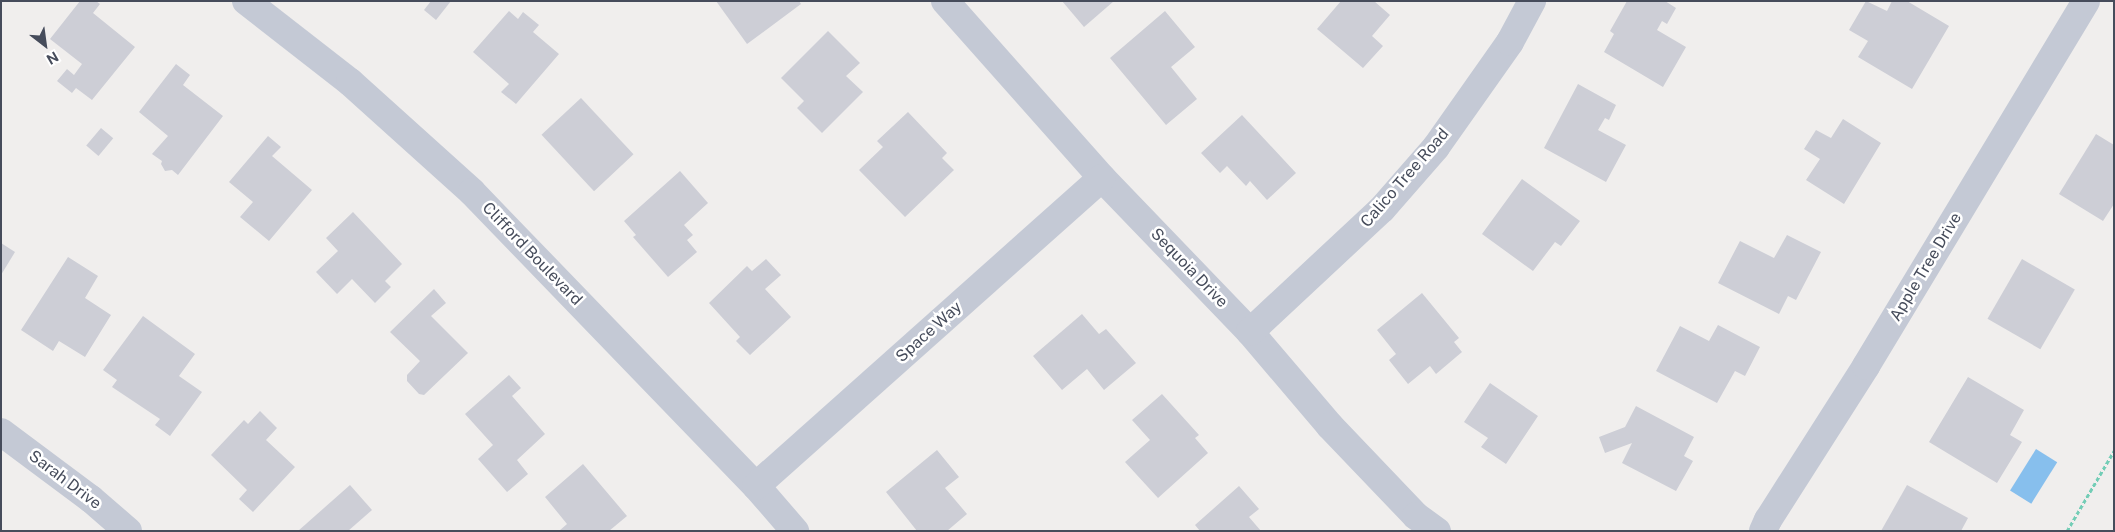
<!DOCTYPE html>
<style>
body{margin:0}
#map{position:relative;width:2115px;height:532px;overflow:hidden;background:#f0eeed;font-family:"Public Sans",sans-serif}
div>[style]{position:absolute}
.water>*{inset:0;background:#87bfed;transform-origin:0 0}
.building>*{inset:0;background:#cdced6;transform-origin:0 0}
.path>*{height:3px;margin-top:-1.5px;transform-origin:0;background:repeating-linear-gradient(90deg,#73cdb6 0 4px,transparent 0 6.5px)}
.street>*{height:28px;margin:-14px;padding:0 14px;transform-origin:14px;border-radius:14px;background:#c4c9d5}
span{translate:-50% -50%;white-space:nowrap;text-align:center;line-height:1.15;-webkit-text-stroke:5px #fff;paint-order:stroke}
.street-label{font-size:16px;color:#464c5b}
.frame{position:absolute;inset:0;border:2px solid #464c5b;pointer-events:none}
.north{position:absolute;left:20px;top:20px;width:50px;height:50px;-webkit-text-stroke:4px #fff;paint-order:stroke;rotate:150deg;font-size:14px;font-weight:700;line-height:20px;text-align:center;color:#464c5b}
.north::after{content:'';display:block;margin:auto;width:18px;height:22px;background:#464c5b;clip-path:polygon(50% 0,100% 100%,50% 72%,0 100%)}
</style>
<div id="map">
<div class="water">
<i style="left:2036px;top:449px;width:25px;height:49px;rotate:32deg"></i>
</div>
<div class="building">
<i style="clip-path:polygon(80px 1px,96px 1px,100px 4px,93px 13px,135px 47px,92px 100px,76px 88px,72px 93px,57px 81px,67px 69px,74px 75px,82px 64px,50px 39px)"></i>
<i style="clip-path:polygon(431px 1px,451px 1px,436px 20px,424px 10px)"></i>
<i style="clip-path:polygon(716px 1px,799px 1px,801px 4px,747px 44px)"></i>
<i style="clip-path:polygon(1062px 1px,1114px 1px,1084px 27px)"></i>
<i style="clip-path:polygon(1341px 1px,1374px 1px,1390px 15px,1372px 36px,1383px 46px,1363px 68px,1317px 29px)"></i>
<i style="clip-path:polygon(1627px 1px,1665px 1px,1676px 8px,1667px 24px,1662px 21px,1657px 30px,1686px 47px,1663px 87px,1604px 52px,1614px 34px,1610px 31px)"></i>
<i style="clip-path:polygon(1866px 1px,1887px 11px,1892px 1px,1907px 1px,1949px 26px,1912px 89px,1858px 57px,1868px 41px,1849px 30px)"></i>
<i style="clip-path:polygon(509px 11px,518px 19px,523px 12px,539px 25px,533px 32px,559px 54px,516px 104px,501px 92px,509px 84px,473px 52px)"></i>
<i style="clip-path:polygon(1165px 11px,1195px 47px,1171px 67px,1197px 99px,1166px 125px,1110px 58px)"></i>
<i style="clip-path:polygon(828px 31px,860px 63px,846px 76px,863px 92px,822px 133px,797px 108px,804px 101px,781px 78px)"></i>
<i style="clip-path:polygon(176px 64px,190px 75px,183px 85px,223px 116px,178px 175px,172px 170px,165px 171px,161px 164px,162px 161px,152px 154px,168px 136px,139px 112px)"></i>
<i style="clip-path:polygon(1578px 84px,1616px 105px,1609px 120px,1605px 118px,1598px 130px,1626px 145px,1606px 182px,1544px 148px)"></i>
<i style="left:581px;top:98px;width:77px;height:54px;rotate:47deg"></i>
<i style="clip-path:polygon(908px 112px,947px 153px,942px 158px,954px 170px,905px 217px,859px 170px,883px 147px,877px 141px)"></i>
<i style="clip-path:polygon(1242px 115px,1296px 173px,1267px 200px,1250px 181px,1246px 186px,1227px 166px,1220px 173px,1201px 153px)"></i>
<i style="clip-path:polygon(1843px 119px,1881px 143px,1844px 204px,1806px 180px,1820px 159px,1804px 149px,1816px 130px,1831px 138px)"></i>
<i style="left:101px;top:128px;width:16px;height:23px;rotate:40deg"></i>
<i style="clip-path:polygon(2096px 134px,2114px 145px,2114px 204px,2103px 221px,2059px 194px)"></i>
<i style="clip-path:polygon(268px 136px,281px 147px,272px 156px,312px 190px,269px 241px,240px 217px,253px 202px,229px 182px)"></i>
<i style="clip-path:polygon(680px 171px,708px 203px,684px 225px,693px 235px,687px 240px,697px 252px,668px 277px,633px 237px,636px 235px,624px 221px)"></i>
<i style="clip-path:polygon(1522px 179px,1580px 221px,1561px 246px,1555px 242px,1533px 271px,1482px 234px)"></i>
<i style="clip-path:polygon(353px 212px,402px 264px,385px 281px,391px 287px,375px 303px,352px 279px,337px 294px,316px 272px,338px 251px,326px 238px)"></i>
<i style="clip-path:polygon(1787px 235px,1821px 252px,1796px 300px,1788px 296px,1779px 314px,1718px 283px,1740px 241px,1774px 258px)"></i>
<i style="clip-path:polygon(1px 243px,15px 252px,1px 275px)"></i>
<i style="clip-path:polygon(68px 257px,98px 276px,85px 298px,111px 315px,85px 357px,59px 341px,53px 351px,21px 330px)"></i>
<i style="clip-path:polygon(766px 259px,781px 275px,765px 289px,791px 317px,750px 355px,736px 341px,740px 337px,709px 303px,747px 266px,752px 271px)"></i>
<i style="left:2022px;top:259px;width:61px;height:69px;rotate:30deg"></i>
<i style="clip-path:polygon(434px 289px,446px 303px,431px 316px,468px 353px,424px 395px,419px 394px,407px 381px,407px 375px,420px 361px,390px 332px)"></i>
<i style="clip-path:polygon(1422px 293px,1459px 338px,1454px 342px,1462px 352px,1436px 374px,1430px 366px,1408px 384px,1389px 360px,1396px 354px,1377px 330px)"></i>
<i style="clip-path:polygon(1082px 314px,1099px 334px,1106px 329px,1136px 363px,1104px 390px,1087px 369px,1062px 390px,1033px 356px)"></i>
<i style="clip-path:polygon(143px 316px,195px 354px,179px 376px,202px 392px,170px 436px,155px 425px,160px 419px,112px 387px,117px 380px,103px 370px)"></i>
<i style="clip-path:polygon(1718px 325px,1760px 347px,1745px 376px,1735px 371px,1717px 403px,1656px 371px,1680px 326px,1709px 341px)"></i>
<i style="clip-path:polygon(509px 375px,521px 388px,512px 396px,545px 434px,517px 460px,528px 474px,507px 492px,478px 459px,493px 445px,465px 414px)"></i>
<i style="clip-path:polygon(1968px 377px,2024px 410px,2010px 435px,2022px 442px,1997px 483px,1929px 442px)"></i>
<i style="clip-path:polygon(1490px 383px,1538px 416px,1506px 464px,1481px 447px,1488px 438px,1464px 422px)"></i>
<i style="clip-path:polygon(1162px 394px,1199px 435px,1195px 438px,1208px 453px,1158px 498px,1125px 462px,1150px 440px,1132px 420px)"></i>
<i style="clip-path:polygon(1636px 406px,1694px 437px,1684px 456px,1693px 461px,1676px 491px,1622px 463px,1632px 443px,1605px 453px,1599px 437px,1625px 427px)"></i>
<i style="clip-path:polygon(260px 411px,277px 428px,266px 440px,295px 467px,253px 512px,239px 499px,247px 490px,211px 455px,244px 420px,248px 424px)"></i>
<i style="clip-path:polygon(937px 450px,959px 477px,945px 488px,967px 514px,947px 531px,917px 531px,886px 492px)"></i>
<i style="clip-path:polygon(583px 464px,627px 516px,609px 531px,559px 531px,567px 524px,545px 497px)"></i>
<i style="clip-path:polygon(350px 485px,372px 510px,348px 531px,298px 531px)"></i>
<i style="clip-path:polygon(1907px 485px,1968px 518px,1961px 531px,1881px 531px)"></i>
<i style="clip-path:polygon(1239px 486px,1259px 509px,1249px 517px,1261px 531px,1200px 531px,1195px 525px)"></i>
</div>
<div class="path">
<i style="left:2067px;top:531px;width:93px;rotate:-59.6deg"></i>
</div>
<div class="street">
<i style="left:246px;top:1px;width:132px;rotate:37.9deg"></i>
<i style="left:350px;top:82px;width:164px;rotate:42deg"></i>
<i style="left:472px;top:192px;width:409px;rotate:46deg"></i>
<i style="left:756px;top:486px;width:60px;rotate:49.1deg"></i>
<i style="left:945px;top:1px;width:237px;rotate:48.4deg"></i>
<i style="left:1102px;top:178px;width:214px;rotate:46.1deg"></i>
<i style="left:1250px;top:332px;width:123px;rotate:49.6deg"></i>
<i style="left:1330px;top:426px;width:124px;rotate:46.3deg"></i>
<i style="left:1416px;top:516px;width:26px;rotate:36deg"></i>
<i style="left:1250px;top:332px;width:180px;rotate:-43deg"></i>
<i style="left:1382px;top:209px;width:82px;rotate:-48.9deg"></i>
<i style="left:1436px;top:147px;width:128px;rotate:-54.8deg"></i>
<i style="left:1510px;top:42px;width:47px;rotate:-61.8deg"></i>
<i style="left:1px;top:432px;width:112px;rotate:36.7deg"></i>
<i style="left:91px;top:499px;width:49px;rotate:40.9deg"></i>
<i style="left:756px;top:486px;width:463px;rotate:-41.7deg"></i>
<i style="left:1763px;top:531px;width:12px;rotate:-66deg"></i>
<i style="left:1768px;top:520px;width:183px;rotate:-57.5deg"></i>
<i style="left:1866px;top:366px;width:426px;rotate:-58.9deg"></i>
</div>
<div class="street-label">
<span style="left:1405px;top:178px;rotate:-49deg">Calico Tree Road</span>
<span style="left:532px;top:254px;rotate:46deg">Clifford Boulevard</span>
<span style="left:1926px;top:267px;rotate:-59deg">Apple Tree Drive</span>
<span style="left:1189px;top:268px;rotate:46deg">Sequoia Drive</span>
<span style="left:929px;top:332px;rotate:-42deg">Space Way</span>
<span style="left:65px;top:480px;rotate:37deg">Sarah Drive</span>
</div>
<div class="frame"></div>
<div class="north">N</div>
</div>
